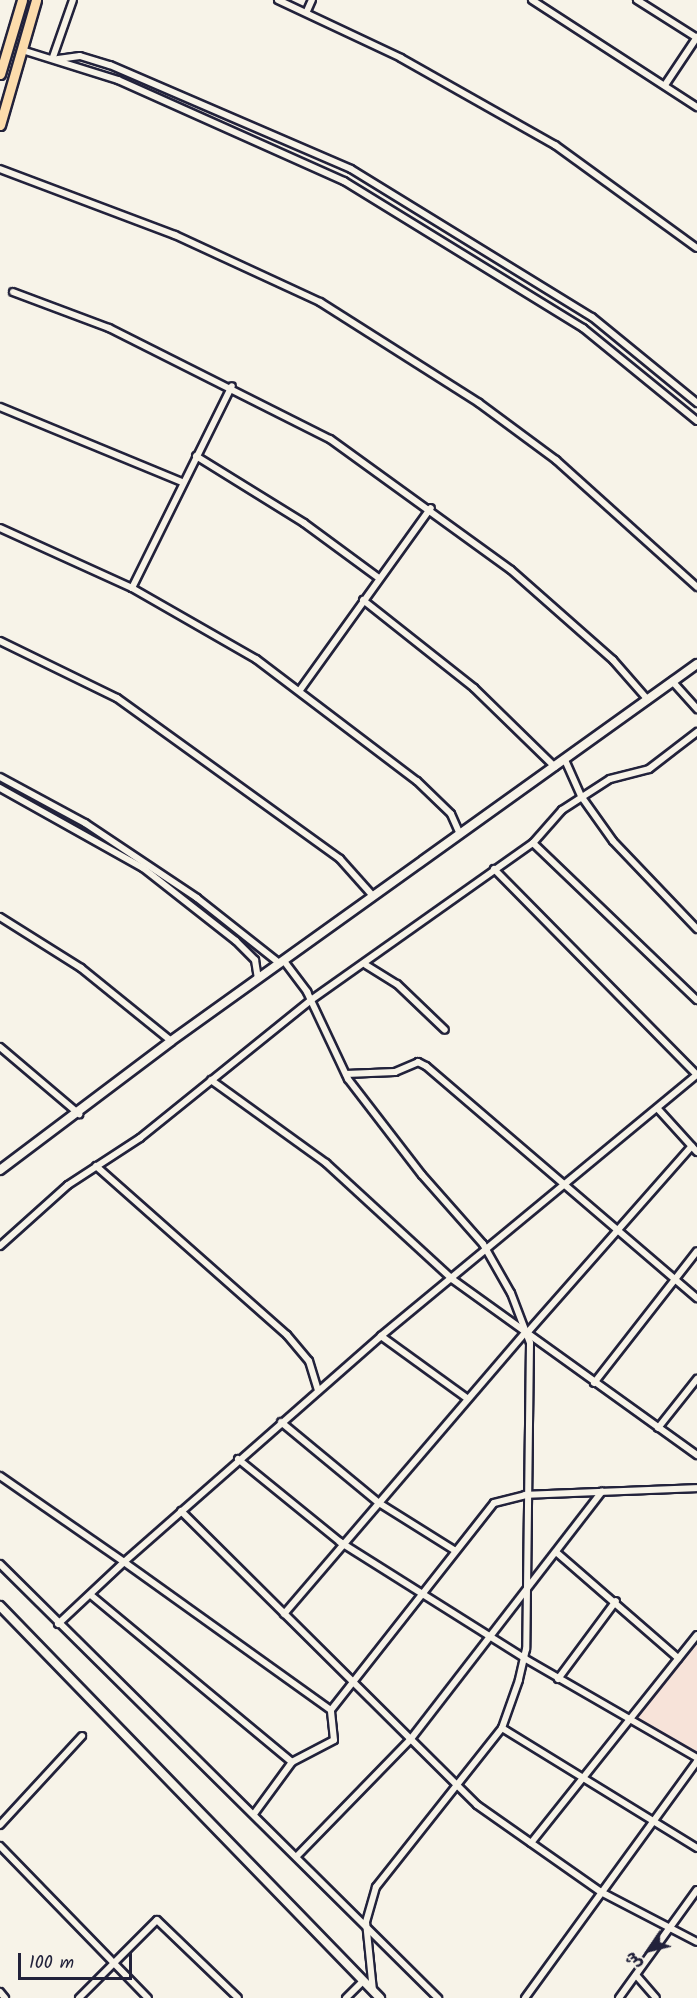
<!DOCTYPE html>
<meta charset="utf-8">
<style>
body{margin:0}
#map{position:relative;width:697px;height:1998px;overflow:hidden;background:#f7f3e8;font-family:Kalam,"Playpen Sans Arabic",sans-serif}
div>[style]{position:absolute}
.built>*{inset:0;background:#f7e3d9}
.roads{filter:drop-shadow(2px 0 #22223b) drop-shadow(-2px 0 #22223b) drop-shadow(0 2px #22223b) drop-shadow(0 -2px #22223b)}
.minor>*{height:6px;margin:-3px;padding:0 3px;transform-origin:3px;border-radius:3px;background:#f7f3e8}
.tertiary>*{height:8px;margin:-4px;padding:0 4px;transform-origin:4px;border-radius:4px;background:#f7f3e8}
.primary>*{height:9px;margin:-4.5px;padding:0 4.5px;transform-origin:4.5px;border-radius:4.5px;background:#fcdcac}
span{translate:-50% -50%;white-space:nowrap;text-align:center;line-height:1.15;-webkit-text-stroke:6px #f7f3e8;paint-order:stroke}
.north{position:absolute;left:619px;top:1920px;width:60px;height:60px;-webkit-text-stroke:4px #f7f3e8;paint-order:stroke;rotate:235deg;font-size:16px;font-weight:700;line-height:24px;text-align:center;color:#22223b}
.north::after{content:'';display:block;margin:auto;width:21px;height:27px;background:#22223b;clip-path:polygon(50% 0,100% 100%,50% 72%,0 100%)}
.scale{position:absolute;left:18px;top:1953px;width:114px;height:27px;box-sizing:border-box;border:3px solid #22223b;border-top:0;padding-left:8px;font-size:18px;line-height:21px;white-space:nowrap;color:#22223b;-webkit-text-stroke:4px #f7f3e8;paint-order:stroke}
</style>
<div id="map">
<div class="built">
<i style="clip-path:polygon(697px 1633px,697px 1759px,630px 1718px)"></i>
</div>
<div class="roads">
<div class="minor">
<i style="left:278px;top:0;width:136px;rotate:25.2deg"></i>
<i style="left:401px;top:58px;width:177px;rotate:29.5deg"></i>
<i style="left:555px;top:145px;width:175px;rotate:36deg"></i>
<i style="left:532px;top:0;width:197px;rotate:33deg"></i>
<i style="left:637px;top:0;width:71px;rotate:32.3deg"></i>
<i style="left:307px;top:11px;width:12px;rotate:-66deg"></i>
<i style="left:22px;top:50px;width:101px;rotate:17.4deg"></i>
<i style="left:118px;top:80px;width:248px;rotate:24.1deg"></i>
<i style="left:344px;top:181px;width:281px;rotate:31.6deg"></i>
<i style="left:583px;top:328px;width:147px;rotate:39.2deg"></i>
<i style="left:53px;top:57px;width:60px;rotate:-70.7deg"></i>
<i style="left:58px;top:59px;width:22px;rotate:-8deg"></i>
<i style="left:80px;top:56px;width:31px;rotate:17deg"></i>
<i style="left:110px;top:65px;width:262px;rotate:23.3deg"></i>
<i style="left:351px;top:169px;width:283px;rotate:31.6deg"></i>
<i style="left:592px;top:317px;width:136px;rotate:39.3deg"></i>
<i style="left:665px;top:85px;width:58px;rotate:-56.3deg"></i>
<i style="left:0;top:169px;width:187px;rotate:20.7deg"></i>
<i style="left:175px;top:235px;width:160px;rotate:24.8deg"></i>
<i style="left:320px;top:302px;width:188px;rotate:32.4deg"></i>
<i style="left:479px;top:403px;width:96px;rotate:36.5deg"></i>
<i style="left:556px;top:460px;width:190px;rotate:42deg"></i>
<i style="left:13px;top:292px;width:103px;rotate:20.6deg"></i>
<i style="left:109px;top:328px;width:247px;rotate:26.7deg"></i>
<i style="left:330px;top:439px;width:223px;rotate:35.9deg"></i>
<i style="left:511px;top:570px;width:136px;rotate:41.4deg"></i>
<i style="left:613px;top:660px;width:53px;rotate:48.8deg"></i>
<i style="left:0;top:407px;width:197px;rotate:22.4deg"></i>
<i style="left:196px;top:456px;width:127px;rotate:31.8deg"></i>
<i style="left:304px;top:523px;width:93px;rotate:36.3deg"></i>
<i style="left:0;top:528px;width:145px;rotate:24.4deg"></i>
<i style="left:132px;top:588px;width:143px;rotate:29.8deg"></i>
<i style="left:256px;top:659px;width:202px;rotate:37.2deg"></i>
<i style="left:417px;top:781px;width:47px;rotate:44.1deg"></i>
<i style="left:451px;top:814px;width:22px;rotate:66deg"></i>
<i style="left:132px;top:588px;width:225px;rotate:-63.7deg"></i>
<i style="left:363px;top:600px;width:142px;rotate:38.4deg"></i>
<i style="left:474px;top:688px;width:113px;rotate:44.3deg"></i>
<i style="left:0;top:641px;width:130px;rotate:26deg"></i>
<i style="left:117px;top:698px;width:275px;rotate:35.8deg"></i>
<i style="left:340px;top:859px;width:50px;rotate:48.3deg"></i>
<i style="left:672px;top:681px;width:38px;rotate:48deg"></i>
<i style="left:300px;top:690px;width:224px;rotate:-54.3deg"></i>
<i style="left:565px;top:760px;width:39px;rotate:66deg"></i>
<i style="left:581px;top:796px;width:55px;rotate:54.6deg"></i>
<i style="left:613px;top:841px;width:122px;rotate:46.3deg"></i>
<i style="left:0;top:777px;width:97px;rotate:28.4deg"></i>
<i style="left:85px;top:823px;width:135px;rotate:33.8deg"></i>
<i style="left:197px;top:898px;width:105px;rotate:38.4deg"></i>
<i style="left:0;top:788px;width:164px;rotate:29.2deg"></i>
<i style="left:143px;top:868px;width:118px;rotate:38.1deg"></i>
<i style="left:236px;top:941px;width:27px;rotate:45deg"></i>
<i style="left:255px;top:960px;width:18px;rotate:81deg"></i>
<i style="left:533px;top:843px;width:227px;rotate:43.8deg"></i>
<i style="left:494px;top:869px;width:289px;rotate:45.4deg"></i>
<i style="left:0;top:917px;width:96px;rotate:32.2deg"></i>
<i style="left:81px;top:968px;width:116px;rotate:39deg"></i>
<i style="left:284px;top:961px;width:39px;rotate:53deg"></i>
<i style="left:307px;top:992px;width:96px;rotate:64.8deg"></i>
<i style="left:348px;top:1079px;width:121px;rotate:52.4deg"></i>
<i style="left:422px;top:1175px;width:92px;rotate:48.5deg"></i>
<i style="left:483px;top:1244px;width:56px;rotate:60.3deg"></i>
<i style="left:511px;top:1293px;width:53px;rotate:69.2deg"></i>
<i style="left:530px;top:1343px;width:306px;rotate:90.7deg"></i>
<i style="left:526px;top:1649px;width:32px;rotate:103deg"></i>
<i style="left:519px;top:1680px;width:51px;rotate:109.5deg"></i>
<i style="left:502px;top:1728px;width:203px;rotate:128.4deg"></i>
<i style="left:376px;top:1887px;width:36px;rotate:106deg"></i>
<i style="left:366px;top:1922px;width:69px;rotate:84.2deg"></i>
<i style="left:366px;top:965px;width:36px;rotate:32deg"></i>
<i style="left:397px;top:984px;width:66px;rotate:43.8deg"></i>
<i style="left:0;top:1047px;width:104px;rotate:40.3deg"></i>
<i style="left:346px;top:1074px;width:49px;rotate:-2.3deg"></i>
<i style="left:395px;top:1072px;width:25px;rotate:-23deg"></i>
<i style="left:418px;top:1062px;width:9px;rotate:27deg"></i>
<i style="left:426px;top:1066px;width:357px;rotate:40.6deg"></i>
<i style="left:211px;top:1080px;width:142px;rotate:35.8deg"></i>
<i style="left:326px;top:1163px;width:171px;rotate:42.6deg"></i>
<i style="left:452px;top:1279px;width:302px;rotate:35.7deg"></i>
<i style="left:658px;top:1109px;width:58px;rotate:47.8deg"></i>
<i style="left:96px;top:1166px;width:255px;rotate:41.5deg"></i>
<i style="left:287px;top:1335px;width:34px;rotate:50deg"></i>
<i style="left:309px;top:1361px;width:31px;rotate:73deg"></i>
<i style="left:0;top:1246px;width:91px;rotate:-41.9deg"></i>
<i style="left:68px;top:1185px;width:86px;rotate:-33.1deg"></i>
<i style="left:140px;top:1138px;width:220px;rotate:-38.9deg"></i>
<i style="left:311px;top:1000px;width:272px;rotate:-35.3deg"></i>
<i style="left:533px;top:843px;width:44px;rotate:-48.7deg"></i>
<i style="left:562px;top:810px;width:57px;rotate:-32.9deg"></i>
<i style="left:610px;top:779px;width:40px;rotate:-14.4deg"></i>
<i style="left:649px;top:769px;width:61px;rotate:-37.6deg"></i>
<i style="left:527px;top:1333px;width:249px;rotate:-48.6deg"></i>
<i style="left:381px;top:1336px;width:107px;rotate:35.9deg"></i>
<i style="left:594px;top:1383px;width:167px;rotate:-52deg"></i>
<i style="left:281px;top:1422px;width:127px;rotate:39.6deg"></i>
<i style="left:379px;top:1503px;width:89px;rotate:32.1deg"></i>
<i style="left:658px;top:1428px;width:63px;rotate:-51.5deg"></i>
<i style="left:238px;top:1459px;width:132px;rotate:39.1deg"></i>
<i style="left:340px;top:1542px;width:218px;rotate:32.2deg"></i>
<i style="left:524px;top:1658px;width:200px;rotate:30deg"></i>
<i style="left:0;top:1476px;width:151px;rotate:34.7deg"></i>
<i style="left:124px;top:1562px;width:342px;rotate:-41.3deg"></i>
<i style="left:381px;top:1336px;width:410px;rotate:-39.6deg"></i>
<i style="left:181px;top:1511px;width:417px;rotate:44.8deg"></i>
<i style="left:477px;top:1805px;width:151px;rotate:35.1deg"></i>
<i style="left:601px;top:1892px;width:108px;rotate:27.5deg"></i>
<i style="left:556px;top:1552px;width:162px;rotate:41deg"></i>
<i style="left:0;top:1564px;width:617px;rotate:44.74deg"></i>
<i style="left:92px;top:1596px;width:260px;rotate:39.7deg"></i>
<i style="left:284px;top:1614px;width:369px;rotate:-49.4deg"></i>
<i style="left:58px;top:1624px;width:91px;rotate:-43.2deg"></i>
<i style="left:124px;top:1562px;width:254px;rotate:35.6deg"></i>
<i style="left:331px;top:1710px;width:263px;rotate:-51.8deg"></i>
<i style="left:494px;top:1503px;width:32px;rotate:-14deg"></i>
<i style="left:525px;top:1495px;width:172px;rotate:-2.3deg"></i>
<i style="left:558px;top:1679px;width:97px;rotate:-53.4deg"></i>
<i style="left:502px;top:1728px;width:229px;rotate:31.6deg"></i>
<i style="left:254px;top:1814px;width:64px;rotate:-53.8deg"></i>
<i style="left:292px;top:1762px;width:47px;rotate:-27.6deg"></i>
<i style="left:334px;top:1740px;width:30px;rotate:-96deg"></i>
<i style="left:0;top:1825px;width:121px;rotate:-47.3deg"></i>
<i style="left:531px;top:1843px;width:266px;rotate:-51.4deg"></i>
<i style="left:0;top:1846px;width:212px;rotate:45.8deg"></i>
<i style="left:298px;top:1855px;width:161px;rotate:-45.8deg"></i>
<i style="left:410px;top:1740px;width:314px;rotate:-52.3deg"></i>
<i style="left:636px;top:1975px;width:30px;rotate:49deg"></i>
<i style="left:0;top:1992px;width:8px;rotate:50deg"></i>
<i style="left:79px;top:1998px;width:110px;rotate:-45deg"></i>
<i style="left:157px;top:1920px;width:112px;rotate:43.9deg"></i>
<i style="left:346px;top:1998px;width:24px;rotate:-45deg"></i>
<i style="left:525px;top:1998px;width:293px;rotate:-54deg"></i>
<i style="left:619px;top:1998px;width:133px;rotate:-54.2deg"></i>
</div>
<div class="tertiary">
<i style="left:0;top:1170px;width:214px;rotate:-37deg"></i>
<i style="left:171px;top:1041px;width:647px;rotate:-35.63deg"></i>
<i style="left:0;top:1606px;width:546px;rotate:45.89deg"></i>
</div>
<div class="primary">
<i style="left:0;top:74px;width:77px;rotate:-73.4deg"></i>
<i style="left:0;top:125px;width:130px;rotate:-73.9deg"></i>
</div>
</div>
<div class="north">ش</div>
<div class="scale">100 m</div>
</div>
